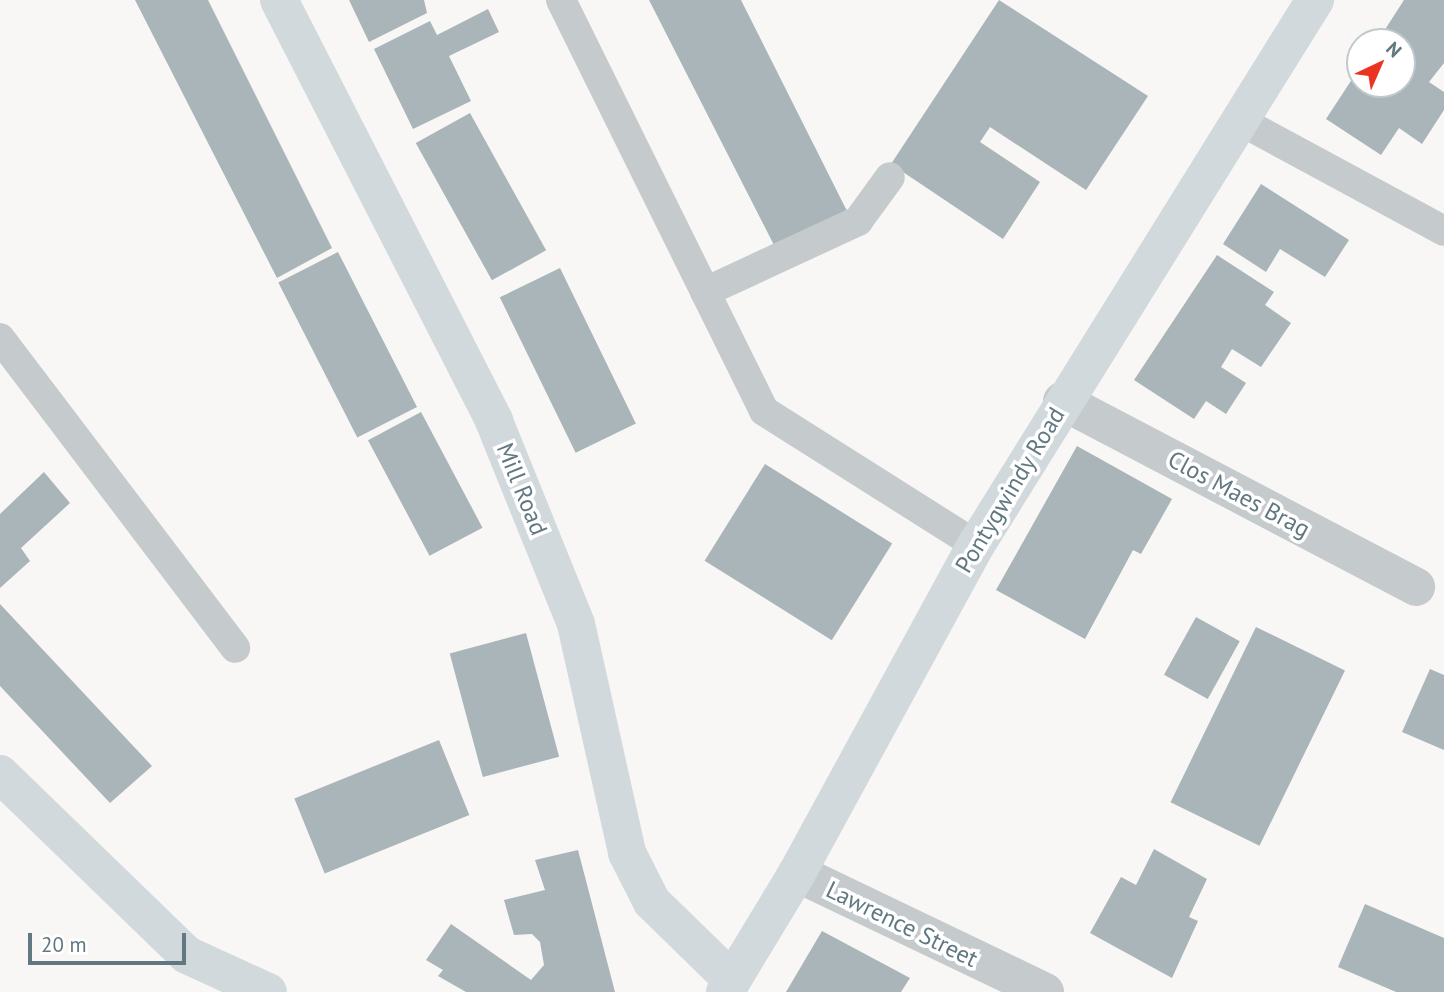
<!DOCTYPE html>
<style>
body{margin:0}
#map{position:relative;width:1444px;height:992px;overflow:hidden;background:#f8f7f5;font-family:"PT Sans",sans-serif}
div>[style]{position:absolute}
.building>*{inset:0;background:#a9b5b8;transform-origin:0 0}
.lane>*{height:30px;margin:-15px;padding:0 15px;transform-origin:15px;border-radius:15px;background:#c5cacc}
.street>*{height:38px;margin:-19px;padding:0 19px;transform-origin:19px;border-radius:19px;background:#c5cacc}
.secondary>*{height:38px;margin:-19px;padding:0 19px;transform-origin:19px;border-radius:19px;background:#d2d9dc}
span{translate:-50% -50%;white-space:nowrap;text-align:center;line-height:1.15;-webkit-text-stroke:7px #fff;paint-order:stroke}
.street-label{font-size:24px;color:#617881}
.north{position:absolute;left:1346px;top:28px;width:70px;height:70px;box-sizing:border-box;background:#fff;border:2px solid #c0c9cd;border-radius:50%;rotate:44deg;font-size:19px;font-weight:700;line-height:28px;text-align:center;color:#617881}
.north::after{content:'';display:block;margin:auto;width:24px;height:32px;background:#ec3221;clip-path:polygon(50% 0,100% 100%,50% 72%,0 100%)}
.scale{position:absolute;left:28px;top:933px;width:158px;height:32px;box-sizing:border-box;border:4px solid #617881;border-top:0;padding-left:9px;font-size:21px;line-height:24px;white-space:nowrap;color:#617881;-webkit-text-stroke:5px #fff;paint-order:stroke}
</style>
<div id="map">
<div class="building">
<i style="clip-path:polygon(135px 0,208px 0,332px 248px,277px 278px)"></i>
<i style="clip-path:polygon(349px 0,424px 0,427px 13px,369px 42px)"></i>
<i style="clip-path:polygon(649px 0,741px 0,849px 215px,777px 251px)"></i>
<i style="clip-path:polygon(999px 0,1148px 96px,1086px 190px,990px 127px,980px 142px,1040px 182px,1003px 239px,891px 164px)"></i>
<i style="clip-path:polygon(1404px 0,1444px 0,1444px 63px,1429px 82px,1444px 92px,1444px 110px,1422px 144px,1399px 128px,1381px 155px,1326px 119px,1360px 67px,1360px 84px,1402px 84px,1402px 42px,1377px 42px)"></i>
<i style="clip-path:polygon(488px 9px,499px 32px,449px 56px,471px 101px,413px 129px,374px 49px,430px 21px,437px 35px)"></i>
<i style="left:470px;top:113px;width:157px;height:62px;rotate:61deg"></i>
<i style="clip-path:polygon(1261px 184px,1349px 240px,1325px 277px,1280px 249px,1266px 272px,1223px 244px)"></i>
<i style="left:338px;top:252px;width:174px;height:67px;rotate:63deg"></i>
<i style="clip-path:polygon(1217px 255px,1274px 292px,1265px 305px,1291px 323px,1261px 367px,1232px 349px,1221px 367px,1246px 383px,1226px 414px,1206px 401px,1194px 419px,1134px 380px)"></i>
<i style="left:560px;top:268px;width:173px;height:67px;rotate:64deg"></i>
<i style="left:421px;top:412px;width:131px;height:60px;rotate:62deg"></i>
<i style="clip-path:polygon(1077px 446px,1172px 499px,1141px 554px,1133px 550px,1085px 639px,996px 590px)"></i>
<i style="left:765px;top:464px;width:150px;height:114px;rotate:32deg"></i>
<i style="clip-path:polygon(44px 472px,70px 503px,21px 548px,30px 561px,0 588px,0 514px)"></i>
<i style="clip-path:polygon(0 604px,152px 766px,110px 803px,0 686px)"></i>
<i style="left:1196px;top:617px;width:50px;height:66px;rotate:29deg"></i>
<i style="left:1256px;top:627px;width:99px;height:195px;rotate:26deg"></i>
<i style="left:526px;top:633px;width:128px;height:79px;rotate:75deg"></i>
<i style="clip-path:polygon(1430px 669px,1444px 675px,1444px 750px,1402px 732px)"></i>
<i style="left:439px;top:740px;width:81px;height:156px;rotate:68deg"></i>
<i style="clip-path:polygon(1154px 849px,1207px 879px,1189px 917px,1198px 921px,1172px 978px,1090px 933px,1121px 877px,1136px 885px)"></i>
<i style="clip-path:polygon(578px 850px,615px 992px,466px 992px,438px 976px,443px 970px,426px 960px,451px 924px,531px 980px,544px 965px,540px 942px,532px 934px,514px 935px,504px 900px,545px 890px,535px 860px)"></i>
<i style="clip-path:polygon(1365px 904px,1444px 938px,1444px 992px,1396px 992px,1338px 967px)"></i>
<i style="clip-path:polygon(822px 931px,910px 978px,901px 992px,786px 992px)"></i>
</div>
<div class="lane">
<i style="left:561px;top:0;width:458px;rotate:63.7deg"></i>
<i style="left:764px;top:411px;width:251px;rotate:32.3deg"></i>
<i style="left:1237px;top:119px;width:235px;rotate:28.4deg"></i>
<i style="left:705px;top:292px;width:169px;rotate:-24.9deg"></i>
<i style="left:858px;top:221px;width:54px;rotate:-54deg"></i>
<i style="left:0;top:338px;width:389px;rotate:52.8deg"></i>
</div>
<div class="street">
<i style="left:1062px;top:401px;width:400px;rotate:27.7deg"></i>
<i style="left:797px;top:873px;width:275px;rotate:25.6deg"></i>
</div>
<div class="secondary">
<i style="left:279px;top:0;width:473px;rotate:62.9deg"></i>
<i style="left:494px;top:421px;width:219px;rotate:68deg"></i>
<i style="left:576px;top:624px;width:235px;rotate:77.4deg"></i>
<i style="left:627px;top:853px;width:55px;rotate:63deg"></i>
<i style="left:652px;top:902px;width:112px;rotate:44.3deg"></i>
<i style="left:0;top:774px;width:260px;rotate:44.1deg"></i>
<i style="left:187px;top:955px;width:89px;rotate:24.6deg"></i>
<i style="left:725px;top:992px;width:139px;rotate:-58.8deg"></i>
<i style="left:797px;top:873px;width:374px;rotate:-61.4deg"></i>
<i style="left:976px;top:545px;width:642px;rotate:-58.12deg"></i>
</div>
<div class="street-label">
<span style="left:522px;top:489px;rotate:68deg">Mill Road</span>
<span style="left:1010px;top:490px;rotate:-59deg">Pontygwindy Road</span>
<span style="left:1239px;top:494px;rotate:28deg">Clos Maes Brag</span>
<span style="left:902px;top:924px;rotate:26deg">Lawrence Street</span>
</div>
<div class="north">N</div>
<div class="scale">20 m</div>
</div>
